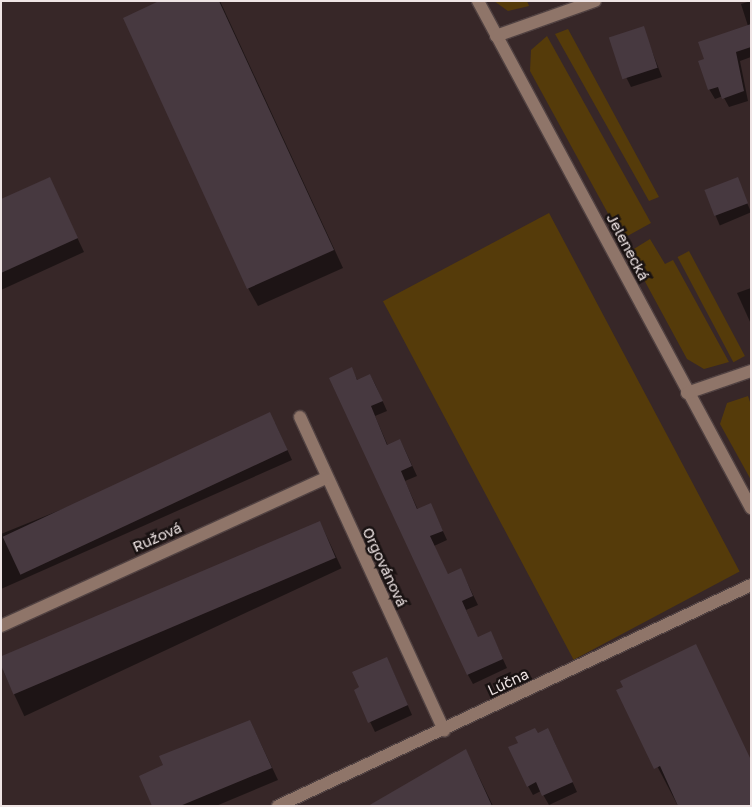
<!DOCTYPE html>
<meta charset="utf-8">
<style>
body{margin:0}
#map{position:relative;width:752px;height:807px;overflow:hidden;background:#372728;font-family:"Golos Text",sans-serif}
div>[style]{position:absolute}
.green>*{inset:0;background:#553b0a;transform-origin:0 0}
.shadow>*{inset:0;background:#0007;transform-origin:0 0}
.building>*{inset:0;background:#473940;transform-origin:0 0}
.roads{filter:drop-shadow(1px 0 #514242) drop-shadow(-1px 0 #514242) drop-shadow(0 1px #514242) drop-shadow(0 -1px #514242)}
.minor>*{height:12px;margin:-6px;padding:0 6px;transform-origin:6px;border-radius:6px;background:#8f7569}
span{translate:-50% -50%;white-space:nowrap;text-align:center;line-height:1.15;-webkit-text-stroke:5px #191212;paint-order:stroke}
.street-label{font-size:15px;color:#efe5e5}
.frame{position:absolute;inset:0;border:2px solid #efe5e5;pointer-events:none}
</style>
<div id="map">
<div class="green">
<i style="clip-path:polygon(494px 1px,527px 1px,529px 6px,508px 11px)"></i>
<i style="clip-path:polygon(568px 29px,659px 197px,649px 201px,555px 34px)"></i>
<i style="clip-path:polygon(547px 36px,651px 223px,622px 239px,530px 71px,531px 50px)"></i>
<i style="left:549px;top:213px;width:406px;height:188px;rotate:62deg"></i>
<i style="clip-path:polygon(650px 239px,665px 264px,673px 260px,729px 362px,704px 369px,687px 359px,629px 252px)"></i>
<i style="left:689px;top:251px;width:119px;height:13px;rotate:62deg"></i>
<i style="clip-path:polygon(748px 396px,751px 405px,751px 480px,720px 424px,727px 403px)"></i>
</div>
<div class="shadow">
<i style="clip-path:polygon(162px 1px,220px 1px,343px 268px,258px 306px,248px 288px)"></i>
<i style="clip-path:polygon(751px 1px,751px 57px,740px 61px,748px 101px,729px 107px,723px 96px,715px 99px,709px 89px,748px 26px,741px 4px)"></i>
<i style="clip-path:polygon(643px 28px,662px 77px,631px 87px,626px 77px)"></i>
<i style="clip-path:polygon(49px 178px,84px 252px,1px 290px,1px 200px)"></i>
<i style="left:737px;top:179px;width:36px;height:34px;rotate:67deg"></i>
<i style="clip-path:polygon(751px 288px,751px 324px,737px 293px)"></i>
<i style="clip-path:polygon(351px 369px,358px 381px,370px 375px,375px 384px,387px 411px,375px 416px,388px 446px,400px 440px,405px 450px,417px 476px,405px 481px,418px 510px,435px 514px,447px 540px,434px 546px,448px 575px,461px 570px,478px 605px,466px 610px,478px 638px,491px 633px,507px 668px,473px 684px,468px 675px)"></i>
<i style="clip-path:polygon(275px 423px,292px 460px,1px 589px,1px 534px)"></i>
<i style="left:320px;top:522px;width:51px;height:350px;rotate:65deg"></i>
<i style="clip-path:polygon(391px 667px,412px 715px,375px 732px,355px 691px)"></i>
<i style="clip-path:polygon(618px 691px,751px 762px,678px 806px)"></i>
<i style="clip-path:polygon(250px 721px,278px 780px,216px 806px,154px 806px,165px 766px)"></i>
<i style="clip-path:polygon(538px 735px,553px 739px,577px 792px,549px 805px,541px 791px,533px 795px,528px 786px)"></i>
<i style="clip-path:polygon(466px 750px,493px 806px,375px 806px)"></i>
</div>
<div class="building">
<i style="clip-path:polygon(159px 1px,219px 1px,334px 250px,247px 289px,123px 18px)"></i>
<i style="clip-path:polygon(751px 24px,751px 47px,736px 52px,744px 91px,722px 99px,718px 87px,708px 90px,698px 61px,704px 59px,698px 42px)"></i>
<i style="left:644px;top:26px;width:44px;height:37px;rotate:72deg"></i>
<i style="clip-path:polygon(50px 177px,78px 238px,1px 273px,1px 199px)"></i>
<i style="left:738px;top:177px;width:28px;height:36px;rotate:69deg"></i>
<i style="clip-path:polygon(352px 367px,357px 380px,370px 374px,383px 401px,371px 406px,387px 445px,400px 439px,412px 466px,401px 471px,417px 509px,431px 503px,443px 531px,430px 536px,448px 574px,461px 568px,473px 596px,462px 601px,478px 637px,491px 631px,503px 659px,467px 675px,329px 378px)"></i>
<i style="left:270px;top:412px;width:42px;height:295px;rotate:65deg"></i>
<i style="left:320px;top:521px;width:40px;height:350px;rotate:67deg"></i>
<i style="clip-path:polygon(696px 644px,751px 760px,751px 806px,678px 806px,660px 766px,654px 769px,616px 690px,623px 687px,620px 681px)"></i>
<i style="clip-path:polygon(387px 657px,408px 705px,368px 723px,354px 690px,359px 687px,352px 672px)"></i>
<i style="clip-path:polygon(250px 720px,272px 768px,180px 806px,152px 806px,139px 776px,163px 765px,159px 756px)"></i>
<i style="clip-path:polygon(535px 728px,538px 733px,548px 728px,573px 782px,542px 796px,536px 782px,527px 787px,508px 747px,518px 743px,515px 737px)"></i>
<i style="clip-path:polygon(466px 749px,492px 806px,368px 806px)"></i>
</div>
<div class="roads">
<div class="minor">
<i style="left:478px;top:1px;width:576px;rotate:61.7deg"></i>
<i style="left:496px;top:36px;width:105px;rotate:-19.5deg"></i>
<i style="left:687px;top:393px;width:68px;rotate:-19deg"></i>
<i style="left:300px;top:417px;width:345px;rotate:65.3deg"></i>
<i style="left:1px;top:626px;width:357px;rotate:-24.5deg"></i>
<i style="left:278px;top:806px;width:522px;rotate:-25.04deg"></i>
</div>
</div>
<div class="street-label">
<span style="left:628px;top:247px;rotate:62deg">Jelenecká</span>
<span style="left:157px;top:537px;rotate:-24deg">Ružová</span>
<span style="left:385px;top:567px;rotate:65deg">Orgovánová</span>
<span style="left:508px;top:682px;rotate:-25deg">Lúčna</span>
</div>
<div class="frame"></div>
</div>
